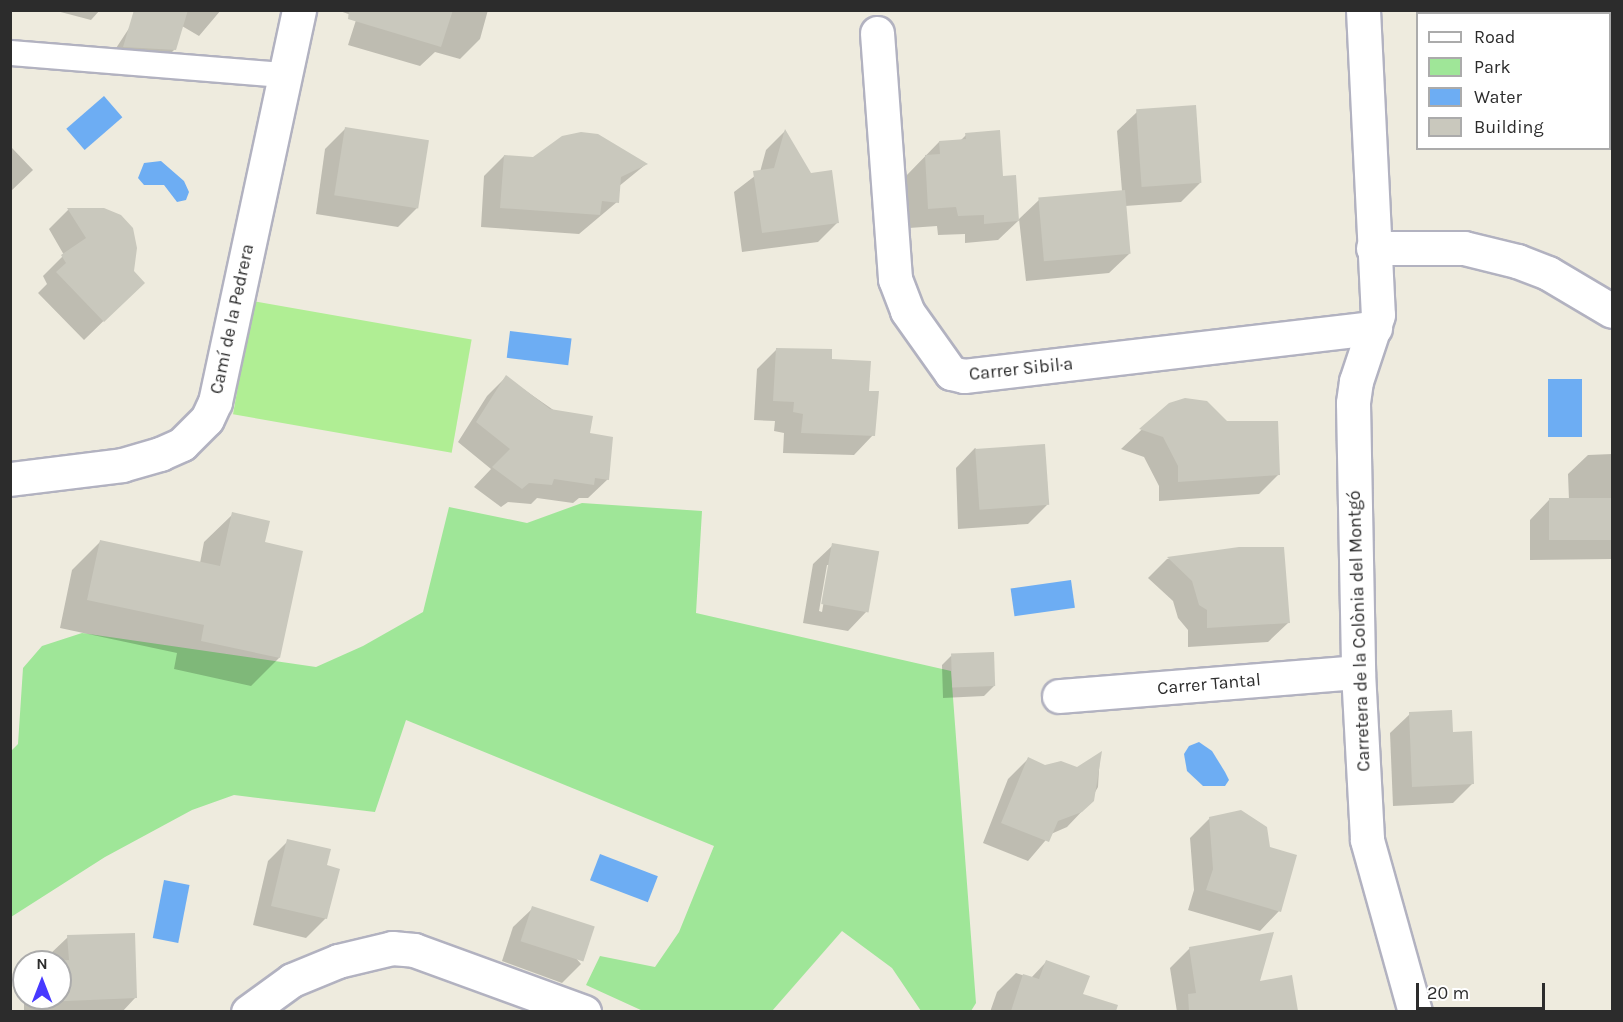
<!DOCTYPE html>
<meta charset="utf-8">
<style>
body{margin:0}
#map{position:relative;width:1623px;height:1022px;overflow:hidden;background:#eeebde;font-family:Karla,sans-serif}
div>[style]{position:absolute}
.green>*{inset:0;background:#9fe698}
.pitch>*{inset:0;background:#b0ee94;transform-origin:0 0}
.water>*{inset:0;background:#6dadf3;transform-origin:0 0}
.shadow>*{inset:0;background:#0003}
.building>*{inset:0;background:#c9c8bd;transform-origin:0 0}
.roads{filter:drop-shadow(2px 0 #b2b2c0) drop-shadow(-2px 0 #b2b2c0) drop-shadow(0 2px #b2b2c0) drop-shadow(0 -2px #b2b2c0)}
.lane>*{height:24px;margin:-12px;padding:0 12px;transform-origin:12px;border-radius:12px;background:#fff}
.street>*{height:33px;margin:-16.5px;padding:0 16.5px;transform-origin:16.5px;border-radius:16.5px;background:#fff}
span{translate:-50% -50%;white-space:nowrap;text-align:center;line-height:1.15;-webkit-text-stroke:4.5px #fff;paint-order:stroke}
.street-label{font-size:18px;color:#2c2c2c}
.frame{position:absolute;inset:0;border:12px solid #2c2c2c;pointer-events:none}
.legend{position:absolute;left:1416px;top:12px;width:195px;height:138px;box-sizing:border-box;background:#fff;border:2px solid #ababab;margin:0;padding:8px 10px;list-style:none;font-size:18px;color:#2c2c2c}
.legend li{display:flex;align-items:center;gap:12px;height:30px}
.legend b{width:30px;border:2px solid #ababab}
.north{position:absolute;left:12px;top:950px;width:60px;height:60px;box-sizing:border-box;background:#fff;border:2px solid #ababab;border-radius:50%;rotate:0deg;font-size:16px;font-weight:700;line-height:24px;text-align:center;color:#2c2c2c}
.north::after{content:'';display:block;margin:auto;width:21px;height:27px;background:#4739ff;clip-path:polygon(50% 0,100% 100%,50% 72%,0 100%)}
.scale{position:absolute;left:1416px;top:983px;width:129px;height:27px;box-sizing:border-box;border:3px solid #2c2c2c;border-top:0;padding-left:8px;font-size:18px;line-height:21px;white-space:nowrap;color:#2c2c2c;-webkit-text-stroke:4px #fff;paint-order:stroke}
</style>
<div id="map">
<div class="green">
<i style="clip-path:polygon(582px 503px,702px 511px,696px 613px,951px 671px,976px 1003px,971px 1011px,921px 1011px,892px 968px,842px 931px,772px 1011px,643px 1011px,586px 985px,600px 956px,655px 967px,679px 932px,714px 846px,406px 720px,375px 812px,234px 795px,192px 810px,105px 857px,11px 917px,11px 751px,18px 744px,23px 668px,42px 646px,82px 633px,316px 667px,363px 646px,423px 612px,449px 507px,527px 523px)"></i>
</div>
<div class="pitch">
<i style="left:253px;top:301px;width:222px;height:115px;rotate:10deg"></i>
</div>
<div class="water">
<i style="left:104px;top:96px;width:28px;height:50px;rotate:49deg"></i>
<i style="clip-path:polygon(161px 161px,184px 181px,189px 192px,186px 200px,177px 202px,164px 185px,144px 185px,138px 178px,144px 163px)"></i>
<i style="left:510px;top:331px;width:62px;height:27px;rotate:7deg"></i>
<i style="left:1548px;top:379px;width:34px;height:58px"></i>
<i style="left:1071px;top:580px;width:28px;height:61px;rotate:82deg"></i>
<i style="clip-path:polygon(1199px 742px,1212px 751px,1225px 772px,1229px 780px,1225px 786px,1203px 786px,1187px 771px,1184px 754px,1189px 746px)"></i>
<i style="left:600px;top:854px;width:62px;height:28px;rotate:21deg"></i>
<i style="left:164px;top:880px;width:26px;height:59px;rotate:11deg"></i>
</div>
<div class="shadow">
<i style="clip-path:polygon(53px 10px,100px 10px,91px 20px)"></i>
<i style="clip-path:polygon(141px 10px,221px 10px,199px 36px,182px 26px,175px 49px,157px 67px,105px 65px)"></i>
<i style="clip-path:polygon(337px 10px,488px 10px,480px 39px,460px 59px,435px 52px,420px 66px,348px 45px,357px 17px)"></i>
<i style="clip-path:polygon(1545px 10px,1612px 10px,1612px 26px,1610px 14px)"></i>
<i style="clip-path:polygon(1137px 112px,1201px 182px,1181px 202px,1125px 206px,1129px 254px,1109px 273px,1026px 281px,1019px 219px,1039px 200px,1122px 191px,1117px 131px)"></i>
<i style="clip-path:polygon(345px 129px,418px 207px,398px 227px,316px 214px,325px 149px)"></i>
<i style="clip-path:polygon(785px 131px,837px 223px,818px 242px,742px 252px,734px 192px,760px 172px,766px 150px)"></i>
<i style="clip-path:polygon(10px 134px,12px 148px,33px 170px,10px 192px)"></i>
<i style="clip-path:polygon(966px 135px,1002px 178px,1018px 221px,998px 240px,965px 243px,965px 234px,938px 235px,937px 226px,909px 228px,906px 176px,939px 142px,960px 141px)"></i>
<i style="clip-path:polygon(504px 156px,645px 165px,618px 187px,617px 202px,579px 234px,481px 227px,484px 176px)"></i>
<i style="clip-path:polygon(68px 210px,104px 210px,123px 302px,84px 340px,38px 293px,47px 284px,43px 276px,64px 255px,49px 229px)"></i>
<i style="clip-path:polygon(777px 349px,831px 361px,868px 392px,873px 435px,854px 455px,783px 453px,784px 433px,774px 431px,775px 421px,754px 420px,757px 369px)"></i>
<i style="clip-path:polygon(506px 377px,588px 434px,608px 479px,588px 498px,579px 498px,573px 503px,537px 498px,531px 504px,508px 502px,501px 507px,474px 487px,491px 469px,458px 442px,487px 396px)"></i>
<i style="clip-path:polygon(1169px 404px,1278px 475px,1259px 494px,1159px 501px,1159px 486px,1144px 457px,1121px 449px)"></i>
<i style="clip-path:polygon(975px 448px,1047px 505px,1028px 524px,958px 529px,956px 468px)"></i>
<i style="clip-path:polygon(1612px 454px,1612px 559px,1530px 560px,1530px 520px,1549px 500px,1569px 500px,1568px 474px,1588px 455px)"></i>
<i style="clip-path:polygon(233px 514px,263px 544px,279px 658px,251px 686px,174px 669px,177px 653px,60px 628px,72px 570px,100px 542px,200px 563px,204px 542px)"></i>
<i style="clip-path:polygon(evenodd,833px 545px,867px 611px,848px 631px,803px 623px,813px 564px,833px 545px,827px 565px,830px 565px,822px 612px,819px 611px,827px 565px)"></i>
<i style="clip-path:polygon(1239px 549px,1288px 623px,1268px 642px,1188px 647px,1188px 630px,1178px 618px,1173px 601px,1148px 578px,1167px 559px)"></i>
<i style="clip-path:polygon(951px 656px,994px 686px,984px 696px,943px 698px,942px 665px)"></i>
<i style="clip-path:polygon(1410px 714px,1452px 734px,1472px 784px,1453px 803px,1393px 806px,1390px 733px)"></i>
<i style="clip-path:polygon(1100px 754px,1098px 787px,1087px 806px,1067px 827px,1051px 834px,1028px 861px,983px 843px,1008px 779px,1028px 759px,1045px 767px,1078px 769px)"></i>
<i style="clip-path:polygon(1241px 812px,1265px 827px,1279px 911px,1260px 931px,1188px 910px,1194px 890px,1190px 838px,1209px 819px)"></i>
<i style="clip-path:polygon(288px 841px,325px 866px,326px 918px,306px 938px,253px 925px,268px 861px)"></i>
<i style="clip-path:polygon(533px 908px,581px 964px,562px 983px,502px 961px,513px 927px)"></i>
<i style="clip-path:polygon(68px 937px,135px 998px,122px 1012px,24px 1012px,24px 982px,24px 998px,60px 998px,60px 962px,49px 962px,48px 956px)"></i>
<i style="clip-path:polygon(1190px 948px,1258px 983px,1291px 976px,1296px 1012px,1177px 1012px,1170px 968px)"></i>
<i style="clip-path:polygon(1046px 962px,1079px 998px,1096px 1004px,1094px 1012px,990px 1012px,997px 992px,1016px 973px,1031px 978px)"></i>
</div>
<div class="building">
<i style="clip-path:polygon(134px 10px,188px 10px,176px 50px,123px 47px)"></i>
<i style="clip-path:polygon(349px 10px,453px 10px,441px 47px,348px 19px)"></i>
<i style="left:1196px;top:105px;width:78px;height:60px;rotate:86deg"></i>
<i style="left:345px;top:127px;width:85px;height:69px;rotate:9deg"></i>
<i style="clip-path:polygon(785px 129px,811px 173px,832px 170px,839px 223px,762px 233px,753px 171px,774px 168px)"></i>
<i style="clip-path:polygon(1000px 130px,1003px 176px,1016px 175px,1019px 221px,984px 224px,984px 215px,958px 216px,956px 207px,928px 209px,925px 155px,940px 154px,939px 141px,966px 139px,965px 133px)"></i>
<i style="clip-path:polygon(581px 132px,598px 134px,648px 164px,621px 177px,619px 203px,602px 201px,600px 215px,500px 208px,504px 155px,533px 157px,562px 136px)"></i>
<i style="left:1125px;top:190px;width:64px;height:87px;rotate:85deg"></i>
<i style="clip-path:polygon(67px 208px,104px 208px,121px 215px,133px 228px,137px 248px,134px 271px,145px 283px,104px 322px,56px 272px,66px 263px,61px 255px,86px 238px)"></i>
<i style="clip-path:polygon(776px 348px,832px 349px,832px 359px,871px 361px,869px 391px,879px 391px,875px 436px,801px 433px,803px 414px,793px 412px,794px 402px,773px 401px)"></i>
<i style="clip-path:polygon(506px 375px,550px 409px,593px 416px,590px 433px,613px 437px,609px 480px,595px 478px,594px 485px,554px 479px,552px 485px,529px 483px,522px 489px,492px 467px,510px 449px,476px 422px)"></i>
<i style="clip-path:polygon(1185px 398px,1207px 401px,1227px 421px,1278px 421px,1280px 475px,1178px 482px,1178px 466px,1163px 437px,1139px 429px,1169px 403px)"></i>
<i style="left:1045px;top:444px;width:61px;height:70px;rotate:86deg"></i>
<i style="left:1612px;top:498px;width:42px;height:63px;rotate:90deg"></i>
<i style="clip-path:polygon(232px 512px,270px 521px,265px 542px,303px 551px,280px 658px,201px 641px,204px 625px,87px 600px,100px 540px,220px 566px)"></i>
<i style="left:832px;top:543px;width:48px;height:62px;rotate:10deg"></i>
<i style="clip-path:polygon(1239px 547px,1284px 547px,1290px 623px,1207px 628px,1207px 610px,1199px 605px,1192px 581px,1167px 557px)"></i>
<i style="left:994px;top:652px;width:34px;height:43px;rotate:88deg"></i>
<i style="clip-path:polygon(1452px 710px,1453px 732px,1472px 731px,1474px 784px,1412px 787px,1409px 712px)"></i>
<i style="clip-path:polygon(1102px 751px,1094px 801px,1082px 812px,1058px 821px,1049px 842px,1001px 823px,1028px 757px,1045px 765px,1061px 761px,1077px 767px)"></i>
<i style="clip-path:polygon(1241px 810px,1267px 827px,1270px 847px,1297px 855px,1281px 912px,1206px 890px,1213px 869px,1209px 817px)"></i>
<i style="clip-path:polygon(287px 839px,331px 849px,327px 865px,340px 869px,327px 919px,271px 906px)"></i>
<i style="left:532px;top:906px;width:66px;height:37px;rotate:18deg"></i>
<i style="clip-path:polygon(1274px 932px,1260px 981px,1292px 975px,1298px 1011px,1189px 1011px,1188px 994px,1196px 993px,1189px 947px)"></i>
<i style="clip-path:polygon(135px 933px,137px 998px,43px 1002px,43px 998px,60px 998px,60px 962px,42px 962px,69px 960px,67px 935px)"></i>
<i style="clip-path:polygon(1046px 960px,1090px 976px,1083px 994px,1118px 1005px,1116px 1011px,1011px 1011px,1023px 974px,1039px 979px)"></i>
</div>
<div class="roads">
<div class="lane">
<i style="left:10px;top:53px;width:274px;rotate:4.6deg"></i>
</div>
<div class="street">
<i style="left:1363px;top:10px;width:305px;rotate:87.2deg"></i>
<i style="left:1378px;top:315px;width:70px;rotate:108.4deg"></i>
<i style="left:1356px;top:381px;width:22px;rotate:98deg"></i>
<i style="left:1353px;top:403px;width:269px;rotate:88.9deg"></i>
<i style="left:1358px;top:672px;width:168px;rotate:86.9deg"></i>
<i style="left:1367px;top:840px;width:179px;rotate:74.4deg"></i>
<i style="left:877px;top:33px;width:247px;rotate:85.8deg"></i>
<i style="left:895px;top:279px;width:34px;rotate:69deg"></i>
<i style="left:907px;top:311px;width:76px;rotate:54.6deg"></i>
<i style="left:951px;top:373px;width:13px;rotate:13deg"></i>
<i style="left:964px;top:376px;width:414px;rotate:-6.7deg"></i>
<i style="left:1373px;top:248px;width:91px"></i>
<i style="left:1464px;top:248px;width:55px;rotate:13.8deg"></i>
<i style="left:1517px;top:261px;width:33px;rotate:21deg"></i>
<i style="left:1548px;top:273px;width:74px;rotate:30.7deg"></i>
<i style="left:10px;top:479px;width:113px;rotate:-7.1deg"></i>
<i style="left:122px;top:465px;width:40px;rotate:-16deg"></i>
<i style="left:160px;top:454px;width:24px;rotate:-24deg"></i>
<i style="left:182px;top:444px;width:35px;rotate:-45deg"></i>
<i style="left:207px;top:419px;width:19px;rotate:-65deg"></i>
<i style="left:215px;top:402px;width:401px;rotate:-77.9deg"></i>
<i style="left:1059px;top:696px;width:300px;rotate:-4.6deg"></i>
<i style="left:248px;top:1012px;width:54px;rotate:-36deg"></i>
<i style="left:292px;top:980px;width:50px;rotate:-22.4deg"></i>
<i style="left:338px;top:961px;width:56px;rotate:-13.5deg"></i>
<i style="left:392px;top:948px;width:22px;rotate:5deg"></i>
<i style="left:414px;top:950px;width:181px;rotate:20deg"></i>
</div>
</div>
<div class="street-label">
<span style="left:232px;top:319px;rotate:-78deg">Camí de la Pedrera</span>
<span style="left:1021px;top:369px;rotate:-6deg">Carrer Sibil·a</span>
<span style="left:1359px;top:631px;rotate:-92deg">Carretera de la Colònia del Montgó</span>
<span style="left:1209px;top:684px;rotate:-5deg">Carrer Tantal</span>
</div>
<div class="frame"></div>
<ul class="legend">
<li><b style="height:8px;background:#fff"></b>Road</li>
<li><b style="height:16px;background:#9fe698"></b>Park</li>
<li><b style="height:16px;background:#6dadf3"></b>Water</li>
<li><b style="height:16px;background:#c9c8bd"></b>Building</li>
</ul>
<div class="north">N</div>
<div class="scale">20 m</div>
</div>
